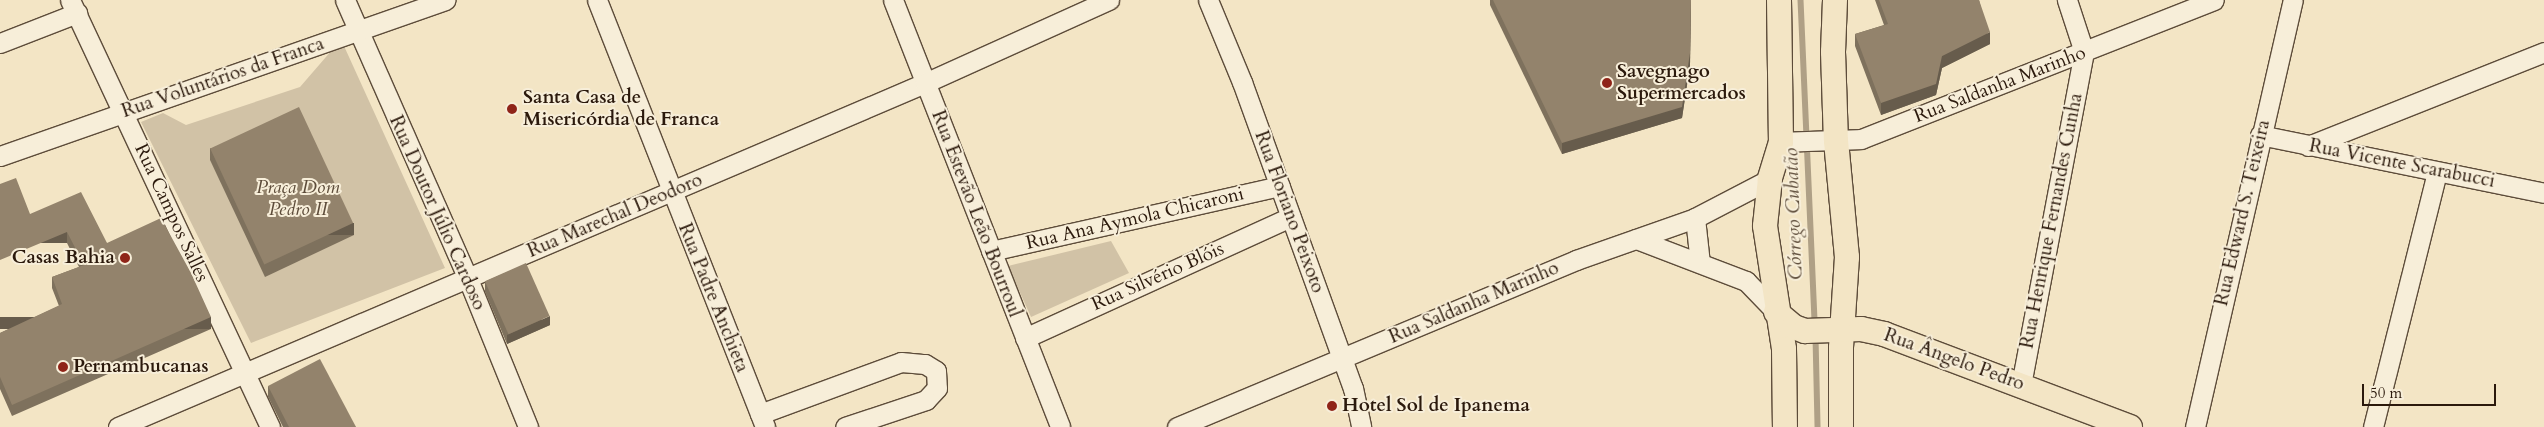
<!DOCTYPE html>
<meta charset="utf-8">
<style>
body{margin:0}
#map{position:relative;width:2544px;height:427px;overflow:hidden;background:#f3e5c5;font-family:Cardo,serif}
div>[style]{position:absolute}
.green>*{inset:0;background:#d1c2a6}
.stream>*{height:5.5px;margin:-2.75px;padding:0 2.75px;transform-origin:2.75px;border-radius:2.75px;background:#afa086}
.roads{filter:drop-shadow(1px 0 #5d4c3a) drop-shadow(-1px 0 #5d4c3a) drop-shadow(0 1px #5d4c3a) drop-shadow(0 -1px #5d4c3a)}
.minor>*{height:19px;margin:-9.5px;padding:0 9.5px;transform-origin:9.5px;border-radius:9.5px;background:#f7eed9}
.major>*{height:24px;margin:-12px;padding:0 12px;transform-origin:12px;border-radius:12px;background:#f3e5c5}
.wall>*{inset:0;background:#7e715d}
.shaded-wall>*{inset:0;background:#675c4c;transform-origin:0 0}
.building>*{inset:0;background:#93836c;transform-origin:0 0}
.dots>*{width:14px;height:14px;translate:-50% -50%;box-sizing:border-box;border:2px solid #f7eed9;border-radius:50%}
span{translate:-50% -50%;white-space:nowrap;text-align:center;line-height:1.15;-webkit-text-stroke:4px #f7eed9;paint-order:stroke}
.poi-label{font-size:19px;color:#2b190c;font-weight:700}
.left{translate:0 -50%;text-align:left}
.right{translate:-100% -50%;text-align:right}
.street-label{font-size:19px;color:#2b190c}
.park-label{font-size:19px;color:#5d4c3a;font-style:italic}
.water-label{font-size:20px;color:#604f3d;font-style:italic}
.scale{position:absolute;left:2362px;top:384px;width:134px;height:22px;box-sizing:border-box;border:2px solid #2b190c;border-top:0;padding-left:6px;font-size:15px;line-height:18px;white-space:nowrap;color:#2b190c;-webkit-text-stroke:4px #f7eed9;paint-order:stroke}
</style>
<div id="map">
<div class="green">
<i style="clip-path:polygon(344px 46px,445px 268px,251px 343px,141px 122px,163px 113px,186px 125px,300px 87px,332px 50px)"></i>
<i style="clip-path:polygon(1111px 241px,1129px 273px,1031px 317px,1008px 266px)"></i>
</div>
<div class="stream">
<i style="left:1801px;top:0;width:325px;rotate:87.5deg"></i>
<i style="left:1816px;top:337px;width:90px;rotate:88.7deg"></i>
</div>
<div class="roads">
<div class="minor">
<i style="left:70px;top:0;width:472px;rotate:64.9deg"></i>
<i style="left:345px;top:0;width:305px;rotate:66.2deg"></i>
<i style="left:468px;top:279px;width:160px;rotate:67.9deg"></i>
<i style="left:597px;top:0;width:459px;rotate:68.5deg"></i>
<i style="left:893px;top:0;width:458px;rotate:68.6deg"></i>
<i style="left:1208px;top:0;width:89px;rotate:67.5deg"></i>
<i style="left:1242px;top:82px;width:326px;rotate:70.1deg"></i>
<i style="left:1353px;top:388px;width:40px;rotate:78deg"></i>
<i style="left:0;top:43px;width:83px;rotate:-21.3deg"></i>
<i style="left:2260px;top:135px;width:290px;rotate:11.5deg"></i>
<i style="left:1781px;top:142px;width:80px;rotate:-2.1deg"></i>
<i style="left:1861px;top:139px;width:379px;rotate:-21.5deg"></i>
<i style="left:2308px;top:146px;width:254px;rotate:-21.7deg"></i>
<i style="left:0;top:156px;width:472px;rotate:-19.3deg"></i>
<i style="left:1695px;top:218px;width:45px;rotate:83.7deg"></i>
<i style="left:1636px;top:239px;width:118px;rotate:20.9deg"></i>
<i style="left:1746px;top:281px;width:43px;rotate:45.9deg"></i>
<i style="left:991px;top:251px;width:296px;rotate:-12.7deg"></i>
<i style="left:1025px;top:338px;width:292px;rotate:-24.5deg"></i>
<i style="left:2021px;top:385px;width:339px;rotate:-79.3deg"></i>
<i style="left:2084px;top:52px;width:55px;rotate:-108.1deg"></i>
<i style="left:760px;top:414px;width:150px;rotate:-20.2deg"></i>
<i style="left:901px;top:362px;width:24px;rotate:5deg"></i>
<i style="left:925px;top:364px;width:13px;rotate:32deg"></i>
<i style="left:936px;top:371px;width:17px;rotate:87deg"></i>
<i style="left:937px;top:388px;width:16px;rotate:133deg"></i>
<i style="left:926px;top:400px;width:85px;rotate:161.6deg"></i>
<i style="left:118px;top:427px;width:877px;rotate:-23.09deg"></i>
<i style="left:925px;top:83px;width:202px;rotate:-24.3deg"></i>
<i style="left:1177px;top:427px;width:433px;rotate:-22.7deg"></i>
<i style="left:1576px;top:260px;width:126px;rotate:-19.4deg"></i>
<i style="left:1695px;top:218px;width:85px;rotate:-27.5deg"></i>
<i style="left:2195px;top:427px;width:438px;rotate:-77.1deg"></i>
<i style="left:2373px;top:427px;width:263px;rotate:-75.9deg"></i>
</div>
<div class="major">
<i style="left:1779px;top:0;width:142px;rotate:89.2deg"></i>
<i style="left:1781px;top:142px;width:39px;rotate:107deg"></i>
<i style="left:1770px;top:179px;width:47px;rotate:96.1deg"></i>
<i style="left:1765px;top:226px;width:124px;rotate:81.2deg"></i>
<i style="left:1784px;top:349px;width:78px;rotate:89.3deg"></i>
<i style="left:1835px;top:0;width:52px;rotate:92.2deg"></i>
<i style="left:1833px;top:52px;width:89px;rotate:88.1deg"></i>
<i style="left:1836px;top:141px;width:117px;rotate:84.6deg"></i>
<i style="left:1847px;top:257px;width:91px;rotate:93.8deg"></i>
<i style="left:1841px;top:348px;width:79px;rotate:90deg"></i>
<i style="left:1776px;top:312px;width:23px;rotate:40deg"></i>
<i style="left:1794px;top:327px;width:12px;rotate:20deg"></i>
<i style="left:1805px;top:331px;width:56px;rotate:-2deg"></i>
<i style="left:1861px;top:329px;width:24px;rotate:12deg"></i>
<i style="left:1884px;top:334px;width:263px;rotate:20.7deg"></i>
</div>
</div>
<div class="wall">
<i style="clip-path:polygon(1490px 0,1691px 0,1690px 65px,1682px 118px,1562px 154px,1490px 5px)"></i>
<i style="clip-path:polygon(1875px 0,1979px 0,1990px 44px,1942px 68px,1936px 95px,1881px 115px,1855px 46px,1855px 34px,1884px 25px)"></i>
<i style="clip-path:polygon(210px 148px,354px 235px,265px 277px,210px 160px)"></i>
<i style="clip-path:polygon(30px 214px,107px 243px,211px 329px,12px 416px,0 389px,0 333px,59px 306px,52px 288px,52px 277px,79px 267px,67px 243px)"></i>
<i style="clip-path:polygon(485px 282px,550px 325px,507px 344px,485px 292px)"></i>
<i style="clip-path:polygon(268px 386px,356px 427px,283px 427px,268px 397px)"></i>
</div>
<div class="shaded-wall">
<i style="clip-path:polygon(1691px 0,1690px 65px,1682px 118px,1562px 154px,1562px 143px)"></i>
<i style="clip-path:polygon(1990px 32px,1990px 44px,1942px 68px,1936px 95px,1881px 115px,1881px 103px,1942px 56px)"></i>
<i style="left:354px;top:223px;width:12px;height:98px;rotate:90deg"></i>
<i style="left:67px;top:232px;width:11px;height:73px;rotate:90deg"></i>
<i style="clip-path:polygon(550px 316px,550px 325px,507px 344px,507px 335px)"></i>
<i style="left:211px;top:317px;width:12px;height:218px;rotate:90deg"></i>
</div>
<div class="building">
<i style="clip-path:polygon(1493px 0,1691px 0,1690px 53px,1682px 107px,1562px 143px)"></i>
<i style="clip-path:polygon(1879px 0,1979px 0,1990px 32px,1942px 56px,1936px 84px,1881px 103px,1855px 34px,1888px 24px)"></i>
<i style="left:299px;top:107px;width:128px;height:98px;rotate:65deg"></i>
<i style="clip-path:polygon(16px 178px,30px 214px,81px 192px,107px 243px,161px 218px,191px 273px,211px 317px,12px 405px,0 377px,0 333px,62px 304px,52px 277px,84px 265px,67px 232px,0 260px,0 184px)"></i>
<i style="left:526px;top:263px;width:58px;height:45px;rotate:66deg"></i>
<i style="clip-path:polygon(320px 359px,356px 427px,289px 427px,268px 386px)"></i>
</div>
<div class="dots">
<i style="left:1607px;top:83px;background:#8f2418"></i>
<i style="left:512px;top:109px;background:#8f2418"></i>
<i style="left:125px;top:258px;background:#8f2418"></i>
<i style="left:63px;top:367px;background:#8f2418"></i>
<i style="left:1332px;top:406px;background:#8f2418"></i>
</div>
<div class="poi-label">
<span class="left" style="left:1617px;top:83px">Savegnago<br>Supermercados</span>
<span class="left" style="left:523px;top:109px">Santa Casa de<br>Misericórdia de Franca</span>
<span class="right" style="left:115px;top:258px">Casas Bahia</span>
<span class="left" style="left:73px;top:367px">Pernambucanas</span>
<span class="left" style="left:1342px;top:406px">Hotel Sol de Ipanema</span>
</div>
<div class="street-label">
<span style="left:223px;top:78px;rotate:-19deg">Rua Voluntários da Franca</span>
<span style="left:2000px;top:85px;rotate:-21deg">Rua Saldanha Marinho</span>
<span style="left:2402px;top:164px;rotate:11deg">Rua Vicente Scarabucci</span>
<span style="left:1289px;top:212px;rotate:70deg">Rua Floriano Peixoto</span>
<span style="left:171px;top:213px;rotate:65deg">Rua Campos Salles</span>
<span style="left:437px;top:213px;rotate:66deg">Rua Doutor Júlio Cardoso</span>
<span style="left:2243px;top:213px;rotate:-77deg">Rua Edward S. Teixeira</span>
<span style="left:976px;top:214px;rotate:69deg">Rua Estevão Leão Bourroul</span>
<span style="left:615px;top:216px;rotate:-23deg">Rua Marechal Deodoro</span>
<span style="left:1135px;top:219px;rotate:-13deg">Rua Ana Aymola Chicaroni</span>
<span style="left:2052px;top:221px;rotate:-79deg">Rua Henrique Fernandes Cunha</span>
<span style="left:1158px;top:277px;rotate:-24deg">Rua Silvério Blóis</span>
<span style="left:713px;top:298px;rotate:68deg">Rua Padre Anchieta</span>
<span style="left:1474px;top:303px;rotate:-23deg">Rua Saldanha Marinho</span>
<span style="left:1954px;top:360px;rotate:20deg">Rua Ângelo Pedro</span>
</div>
<div class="park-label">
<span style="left:298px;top:199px">Praça Dom<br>Pedro II</span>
</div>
<div class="water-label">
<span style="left:1793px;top:214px;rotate:-92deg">Córrego Cubatão</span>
</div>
<div class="scale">50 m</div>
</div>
